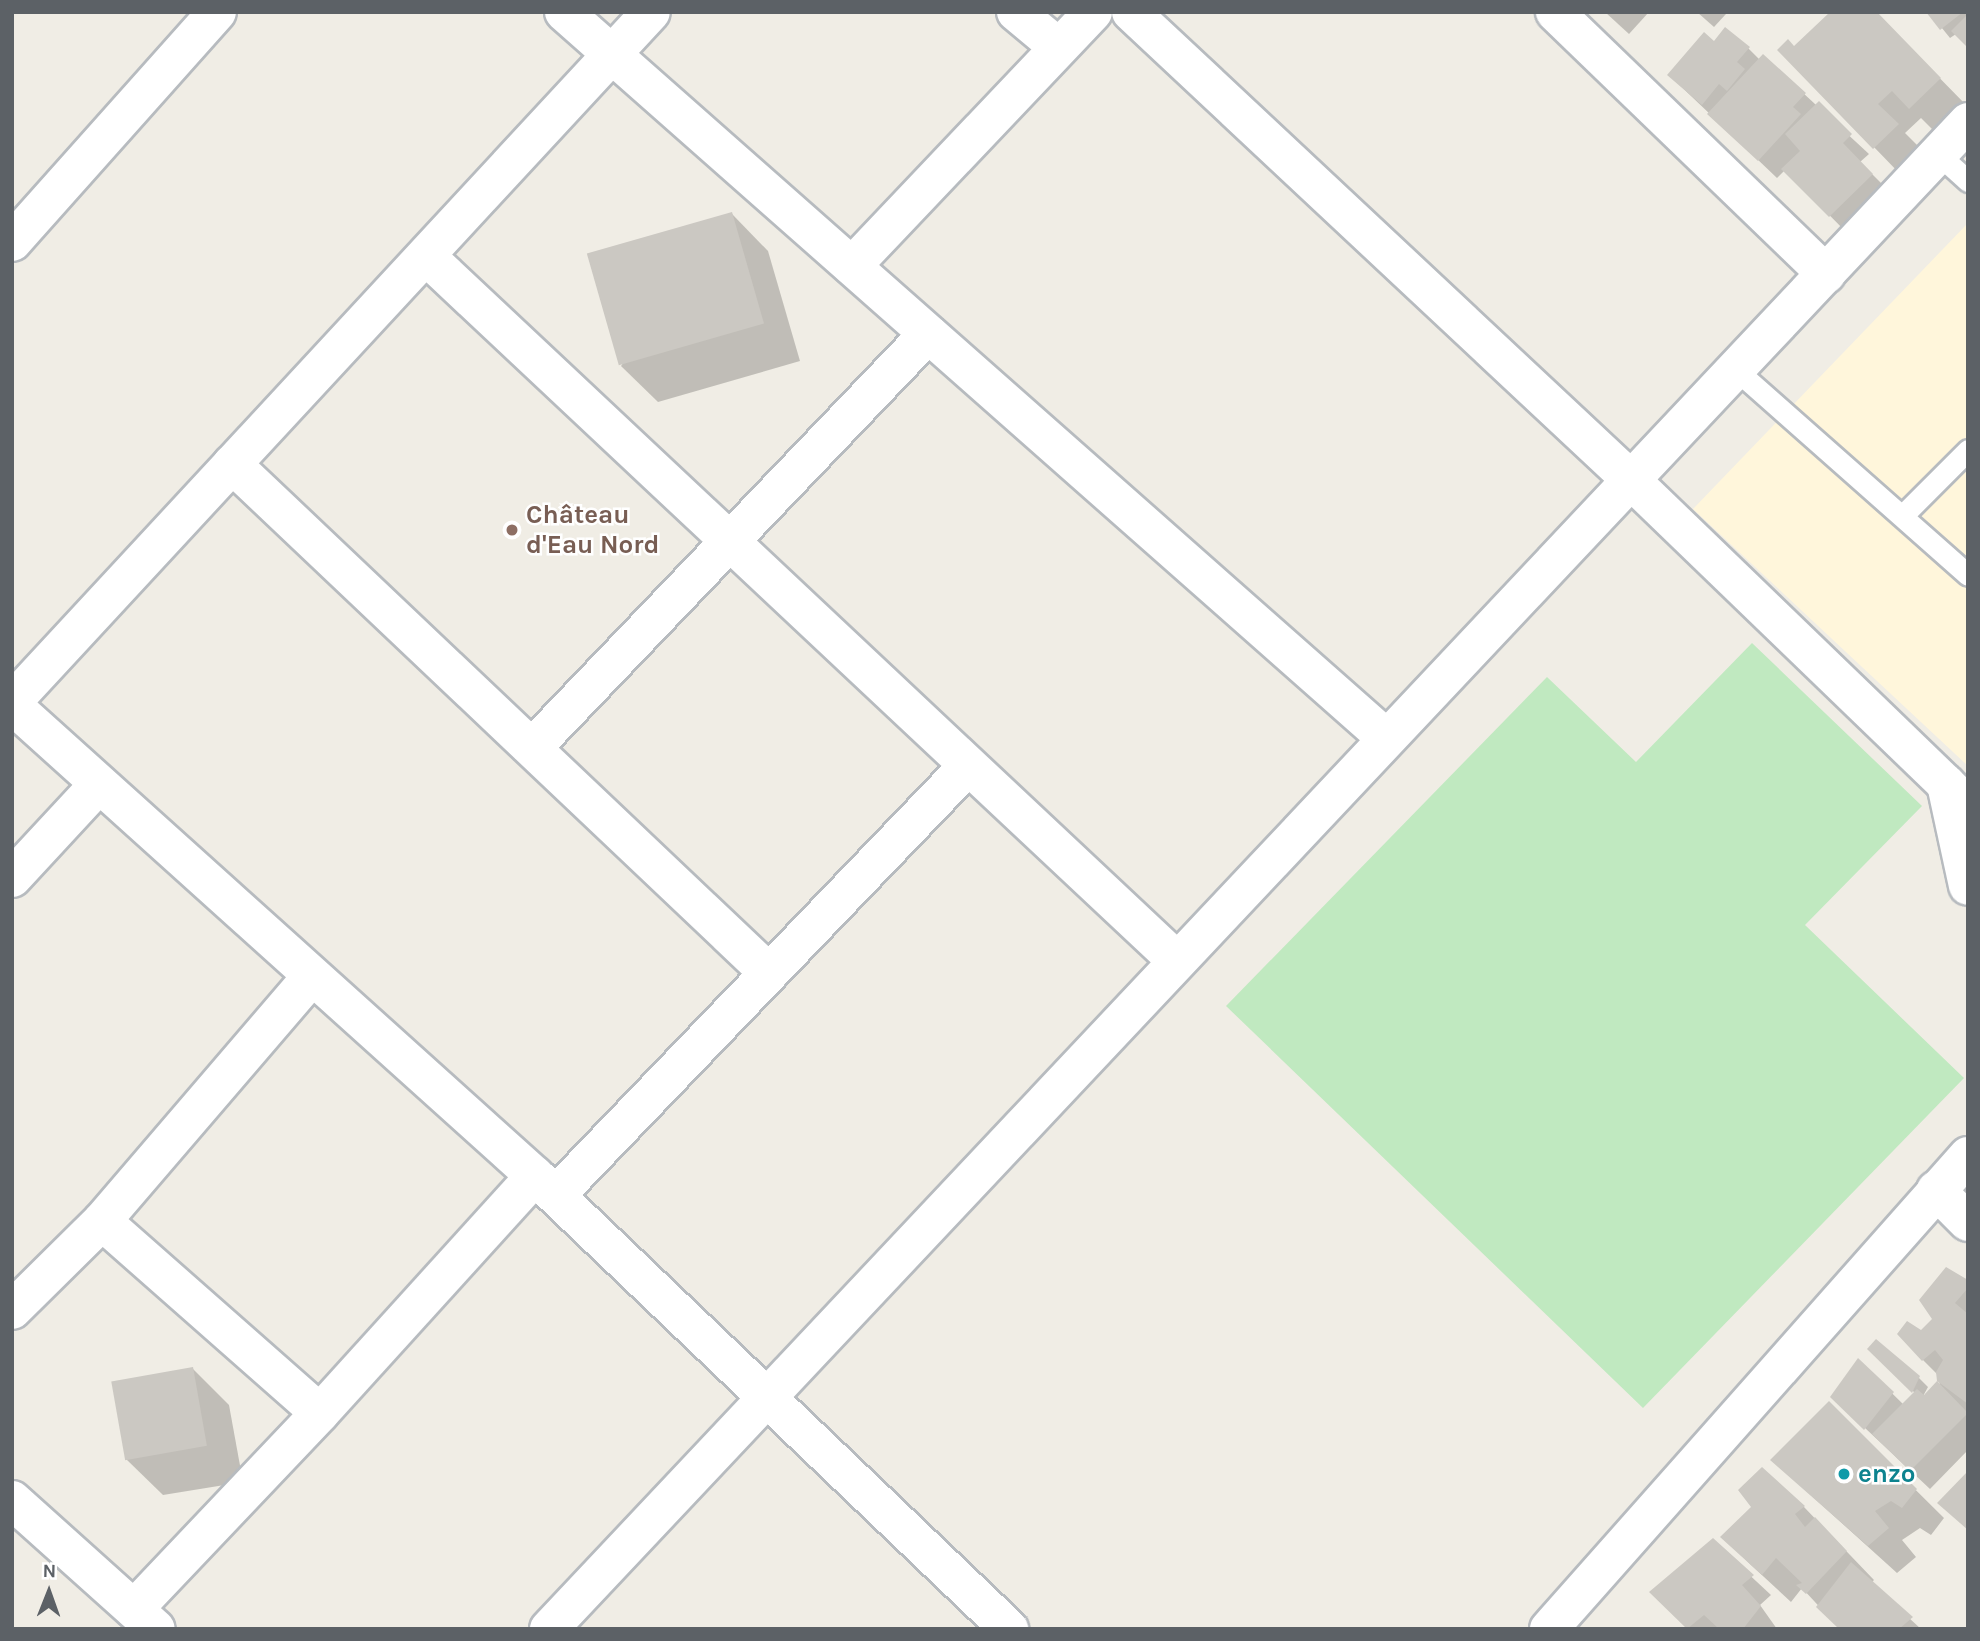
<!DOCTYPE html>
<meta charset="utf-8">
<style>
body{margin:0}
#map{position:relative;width:1980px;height:1641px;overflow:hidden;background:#f0ede5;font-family:Karla,sans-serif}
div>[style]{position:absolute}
.commercial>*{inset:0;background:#fff6db}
.green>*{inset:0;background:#c0e9c0}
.shadow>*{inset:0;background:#0003}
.building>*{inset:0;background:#cbc8c2;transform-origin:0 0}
.roads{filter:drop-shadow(2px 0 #b7bbbf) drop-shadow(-2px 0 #b7bbbf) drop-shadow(0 2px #b7bbbf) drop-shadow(0 -2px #b7bbbf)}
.service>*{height:21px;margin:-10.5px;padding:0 10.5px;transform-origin:10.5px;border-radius:10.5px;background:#fff}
.minor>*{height:38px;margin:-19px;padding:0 19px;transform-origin:19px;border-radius:19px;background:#fff}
.dots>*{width:19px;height:19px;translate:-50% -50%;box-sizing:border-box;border:4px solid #fff;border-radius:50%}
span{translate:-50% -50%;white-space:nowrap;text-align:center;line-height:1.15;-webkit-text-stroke:5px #fff;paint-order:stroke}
.education-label{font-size:26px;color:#785e54;font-weight:700}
.left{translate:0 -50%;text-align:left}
.culture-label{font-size:26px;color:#0d838f;font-weight:700}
.frame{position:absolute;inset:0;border:14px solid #5c6166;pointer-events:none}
.north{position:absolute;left:14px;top:1557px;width:70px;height:70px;-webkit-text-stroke:5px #fff;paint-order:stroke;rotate:1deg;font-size:19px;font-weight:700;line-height:28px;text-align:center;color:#5c6166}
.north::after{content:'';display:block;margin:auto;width:24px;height:32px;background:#5c6166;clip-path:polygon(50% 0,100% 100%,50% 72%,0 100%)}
</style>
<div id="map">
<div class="commercial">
<i style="clip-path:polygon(1968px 223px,1968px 766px,1693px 509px)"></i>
</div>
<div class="green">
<i style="clip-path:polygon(1752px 643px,1922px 806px,1805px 925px,1964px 1078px,1643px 1408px,1226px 1006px,1547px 677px,1636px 762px)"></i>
</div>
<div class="shadow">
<i style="clip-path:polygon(1605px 12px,1649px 12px,1629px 34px)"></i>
<i style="clip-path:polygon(1697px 12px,1725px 12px,1726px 14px,1714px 27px)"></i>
<i style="clip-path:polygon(1875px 12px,1968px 107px,1938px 135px,1921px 118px,1905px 133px,1925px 153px,1902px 176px,1780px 50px,1794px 48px)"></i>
<i style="clip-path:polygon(1929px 12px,1968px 12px,1968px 45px,1956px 34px,1950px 38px)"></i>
<i style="clip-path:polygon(1715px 43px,1748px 48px,1760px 60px,1763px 56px,1869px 154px,1860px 162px,1891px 193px,1848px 234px,1785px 170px,1777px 178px,1669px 75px)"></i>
<i style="clip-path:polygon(732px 214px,768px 251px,800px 361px,658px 402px,621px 366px)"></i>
<i style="clip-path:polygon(1968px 1282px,1968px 1450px,1930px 1489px,1832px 1397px,1859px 1361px,1904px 1405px,1915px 1393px,1869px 1349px,1919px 1378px,1928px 1387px,1922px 1398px,1940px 1386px,1938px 1375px,1923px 1360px,1921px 1332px)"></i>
<i style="clip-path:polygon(193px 1369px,229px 1405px,243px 1482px,163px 1495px,126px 1459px)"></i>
<i style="clip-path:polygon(1829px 1404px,1944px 1518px,1931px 1535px,1920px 1528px,1902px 1540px,1916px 1557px,1897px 1573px,1772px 1460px)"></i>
<i style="clip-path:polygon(1762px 1470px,1804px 1507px,1874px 1580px,1871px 1583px,1921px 1629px,1840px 1629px,1802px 1588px,1791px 1602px,1751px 1565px,1723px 1537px,1754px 1507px)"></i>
<i style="clip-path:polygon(1713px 1541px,1771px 1595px,1760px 1605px,1777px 1629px,1689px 1629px,1652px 1592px)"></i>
</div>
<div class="building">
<i style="clip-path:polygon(1830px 12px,1877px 12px,1941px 78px,1909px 109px,1892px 91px,1878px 104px,1899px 124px,1873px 149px,1777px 50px,1788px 39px,1794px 46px)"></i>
<i style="clip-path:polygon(1926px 12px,1963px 12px,1940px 30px)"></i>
<i style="clip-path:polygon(1968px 14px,1968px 44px,1966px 46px,1951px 31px)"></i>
<i style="clip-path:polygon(1725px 27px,1750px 47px,1737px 62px,1745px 69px,1727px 91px,1719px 84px,1702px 105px,1667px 75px,1704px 32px,1714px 41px)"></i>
<i style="clip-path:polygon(1763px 54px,1806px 93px,1793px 107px,1801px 114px,1758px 161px,1707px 114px)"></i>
<i style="clip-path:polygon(1819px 101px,1852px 134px,1843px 143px,1873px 174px,1829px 217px,1781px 169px,1800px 151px,1785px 134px)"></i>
<i style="left:732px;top:212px;width:116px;height:151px;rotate:74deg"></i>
<i style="clip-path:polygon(1946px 1267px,1968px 1280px,1968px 1288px,1955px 1303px,1968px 1314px,1968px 1404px,1937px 1381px,1968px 1413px,1910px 1471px,1872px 1434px,1917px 1389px,1924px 1395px,1937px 1381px,1936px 1372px,1943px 1360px,1935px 1350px,1922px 1361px,1897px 1334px,1907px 1321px,1921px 1330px,1932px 1319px,1919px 1300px)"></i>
<i style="clip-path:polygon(1876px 1339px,1920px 1376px,1912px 1393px,1867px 1349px)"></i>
<i style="clip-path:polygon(1858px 1358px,1894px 1392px,1864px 1430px,1830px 1397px)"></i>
<i style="left:193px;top:1367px;width:80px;height:83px;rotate:80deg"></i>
<i style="clip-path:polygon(1829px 1401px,1917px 1489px,1902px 1508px,1891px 1501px,1875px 1511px,1889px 1528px,1868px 1546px,1770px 1460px)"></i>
<i style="clip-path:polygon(1762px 1467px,1805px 1506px,1795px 1514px,1805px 1527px,1815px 1517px,1847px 1551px,1806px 1594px,1796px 1585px,1802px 1583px,1776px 1558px,1762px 1575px,1720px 1537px,1751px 1507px,1738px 1490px)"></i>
<i style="clip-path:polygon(1968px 1471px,1968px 1530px,1937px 1503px)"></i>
<i style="clip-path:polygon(1713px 1538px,1754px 1575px,1742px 1585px,1761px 1606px,1743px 1629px,1719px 1629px,1704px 1615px,1687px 1629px,1649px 1592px)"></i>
<i style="clip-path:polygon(1851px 1562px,1913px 1617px,1899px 1629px,1839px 1629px,1816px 1607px)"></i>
</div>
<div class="roads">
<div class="service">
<i style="left:1937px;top:153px;width:42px;rotate:42.1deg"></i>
<i style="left:1734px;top:368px;width:312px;rotate:41.5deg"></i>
<i style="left:1903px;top:515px;width:92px;rotate:-45deg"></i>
</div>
<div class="minor">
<i style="left:564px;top:12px;width:1097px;rotate:41.45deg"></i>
<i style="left:1016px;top:12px;width:53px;rotate:39.7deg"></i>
<i style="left:1131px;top:12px;width:683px;rotate:43.1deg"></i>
<i style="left:1630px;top:479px;width:470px;rotate:44deg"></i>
<i style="left:1555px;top:12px;width:377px;rotate:44deg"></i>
<i style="left:12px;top:242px;width:308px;rotate:-48.3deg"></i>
<i style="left:426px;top:256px;width:1030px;rotate:43.19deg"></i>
<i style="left:852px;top:266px;width:350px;rotate:-46.5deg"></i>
<i style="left:232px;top:464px;width:740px;rotate:43.47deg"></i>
<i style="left:12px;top:702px;width:940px;rotate:-47.2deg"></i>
<i style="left:12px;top:705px;width:704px;rotate:42.01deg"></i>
<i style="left:535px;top:1176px;width:656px;rotate:43.7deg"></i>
<i style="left:532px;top:748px;width:573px;rotate:-46.27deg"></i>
<i style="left:1946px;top:784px;width:104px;rotate:77.8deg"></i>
<i style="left:12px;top:878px;width:128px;rotate:-47.2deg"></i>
<i style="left:1936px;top:1190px;width:45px;rotate:45deg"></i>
<i style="left:556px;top:1195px;width:595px;rotate:-46.16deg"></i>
<i style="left:102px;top:1221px;width:290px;rotate:41.4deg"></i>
<i style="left:12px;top:1310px;width:127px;rotate:-44.7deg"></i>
<i style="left:102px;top:1221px;width:320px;rotate:-49.4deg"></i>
<i style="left:12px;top:1500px;width:193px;rotate:41.9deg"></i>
<i style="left:134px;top:1609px;width:270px;rotate:-46.5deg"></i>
<i style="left:320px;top:1413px;width:320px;rotate:-47.8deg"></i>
<i style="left:549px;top:1629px;width:2070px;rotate:-46.72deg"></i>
<i style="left:1549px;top:1629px;width:632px;rotate:-48.46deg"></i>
</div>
</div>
<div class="dots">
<i style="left:512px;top:530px;background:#8d6e63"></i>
<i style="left:1844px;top:1474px;background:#0f9aa8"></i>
</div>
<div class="education-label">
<span class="left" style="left:526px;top:530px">Château<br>d'Eau Nord</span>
</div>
<div class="culture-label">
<span class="left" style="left:1858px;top:1474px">enzo</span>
</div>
<div class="frame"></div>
<div class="north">N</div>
</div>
